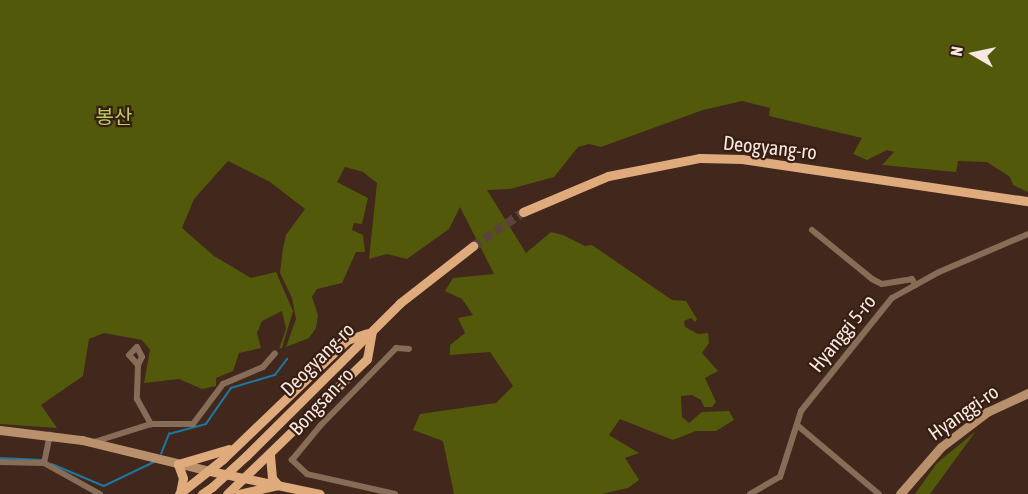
<!DOCTYPE html>
<meta charset="utf-8">
<style>
body{margin:0}
#map{position:relative;width:1028px;height:494px;overflow:hidden;background:#41271c;font-family:"Asap Condensed","Noto Sans KR",sans-serif}
div>[style]{position:absolute}
.green>*{inset:0;background:#52590a}
.stream>*{height:1.5px;margin:-0.75px;padding:0 0.75px;transform-origin:0.75px;border-radius:0.75px;background:#1c77a1}
.primary-tunnel>*{height:9px;margin-top:-4.5px;transform-origin:0;background:repeating-linear-gradient(90deg,#5d443a 0 9px,transparent 0 13.5px)}
.street>*{height:6px;margin:-3px;padding:0 3px;transform-origin:3px;border-radius:3px;background:#876d57}
.secondary>*{height:9px;margin:-4.5px;padding:0 4.5px;transform-origin:4.5px;border-radius:4.5px;background:#b9906c}
.primary>*{height:9px;margin:-4.5px;padding:0 4.5px;transform-origin:4.5px;border-radius:4.5px;background:#e0ab7c}
.primary-bridge>*{height:9px;margin:-4.5px;padding:0 4.5px;transform-origin:4.5px;border-radius:4.5px;background:#e0ab7c}
span{translate:-50% -50%;white-space:nowrap;text-align:center;line-height:1.15;-webkit-text-stroke:4.5px #361e13;paint-order:stroke}
.park-label{font-size:20px;color:#becc60}
.street-label{font-size:20px;color:#f9e8e1}
.north{position:absolute;left:944px;top:24px;width:60px;height:60px;-webkit-text-stroke:4px #361e13;paint-order:stroke;rotate:279deg;font-size:16px;font-weight:700;line-height:24px;text-align:center;color:#f9e8e1}
.north::after{content:'';display:block;margin:auto;width:21px;height:27px;background:#f9e8e1;clip-path:polygon(50% 0,100% 100%,50% 72%,0 100%)}
</style>
<div id="map">
<div class="green">
<i style="clip-path:polygon(0 0,1028px 0,1028px 192px,1013px 185px,1010px 177px,987px 162px,958px 161px,956px 172px,882px 165px,894px 152px,887px 150px,867px 160px,853px 154px,862px 138px,769px 116px,770px 108px,742px 101px,703px 110px,601px 147px,589px 144px,578px 147px,554px 177px,510px 189px,487px 190px,526px 253px,551px 232px,563px 235px,585px 246px,592px 245px,672px 300px,686px 301px,697px 319px,695px 322px,691px 318px,684px 321px,685px 327px,698px 334px,708px 333px,709px 343px,702px 353px,718px 371px,705px 378px,716px 402px,712px 407px,704px 407px,701px 400px,692px 395px,681px 396px,682px 417px,689px 423px,702px 412px,729px 411px,734px 420px,716px 431px,696px 431px,673px 440px,620px 419px,609px 435px,639px 453px,625px 458px,639px 480px,628px 488px,602px 494px,454px 494px,443px 441px,413px 430px,420px 414px,496px 403px,513px 386px,490px 352px,450px 355px,450px 345px,465px 333px,458px 318px,473px 315px,462px 299px,445px 291px,453px 278px,494px 274px,460px 207px,449px 229px,407px 259px,387px 254px,369px 259px,377px 183px,363px 172px,345px 167px,337px 182px,368px 198px,362px 224px,354px 223px,352px 230px,363px 235px,365px 252px,356px 252px,342px 283px,317px 289px,312px 297px,318px 315px,316px 328px,309px 338px,286px 347px,296px 319px,292px 298px,280px 273px,283px 248px,286px 235px,305px 209px,270px 182px,228px 161px,194px 199px,182px 228px,214px 256px,251px 278px,276px 272px,293px 311px,282px 348px,279px 349px,286px 329px,282px 311px,262px 321px,257px 333px,261px 348px,239px 353px,233px 371px,216px 378px,216px 386px,202px 389px,179px 379px,144px 383px,150px 350px,142px 340px,104px 333px,89px 339px,83px 376px,41px 405px,57px 428px,0 424px)"></i>
<i style="clip-path:polygon(976px 431px,930px 494px,915px 494px,937px 463px)"></i>
</div>
<div class="stream">
<i style="left:161px;top:454px;width:22px;rotate:-68deg"></i>
<i style="left:169px;top:434px;width:38px;rotate:-15deg"></i>
<i style="left:206px;top:424px;width:44px;rotate:-55.2deg"></i>
<i style="left:231px;top:388px;width:46px;rotate:-16.5deg"></i>
<i style="left:275px;top:375px;width:20px;rotate:-53deg"></i>
<i style="left:0;top:458px;width:42px;rotate:2.7deg"></i>
<i style="left:52px;top:464px;width:56px;rotate:22.9deg"></i>
<i style="left:104px;top:486px;width:55px;rotate:-25.6deg"></i>
</div>
<div class="primary-tunnel">
<i style="left:473px;top:246px;width:60px;rotate:-34.2deg"></i>
</div>
<div class="street">
<i style="left:812px;top:230px;width:77px;rotate:39.2deg"></i>
<i style="left:872px;top:279px;width:11px;rotate:27deg"></i>
<i style="left:882px;top:284px;width:30px;rotate:-9deg"></i>
<i style="left:912px;top:279px;width:7px;rotate:63deg"></i>
<i style="left:138px;top:365px;width:13px;rotate:-132deg"></i>
<i style="left:129px;top:355px;width:11px;rotate:-45deg"></i>
<i style="left:137px;top:347px;width:11px;rotate:63deg"></i>
<i style="left:142px;top:357px;width:9px;rotate:117deg"></i>
<i style="left:138px;top:365px;width:34px;rotate:92deg"></i>
<i style="left:137px;top:399px;width:29px;rotate:61deg"></i>
<i style="left:797px;top:425px;width:107px;rotate:40.1deg"></i>
<i style="left:94px;top:442px;width:60px;rotate:-17.5deg"></i>
<i style="left:151px;top:424px;width:42px"></i>
<i style="left:193px;top:424px;width:50px;rotate:-53.1deg"></i>
<i style="left:223px;top:384px;width:43px;rotate:-23deg"></i>
<i style="left:263px;top:367px;width:18px;rotate:-49deg"></i>
<i style="left:0;top:462px;width:44px;rotate:1.3deg"></i>
<i style="left:44px;top:463px;width:64px;rotate:29deg"></i>
<i style="left:44px;top:463px;width:29px;rotate:-78deg"></i>
<i style="left:395px;top:494px;width:90px;rotate:-167.2deg"></i>
<i style="left:307px;top:474px;width:21px;rotate:-137deg"></i>
<i style="left:292px;top:460px;width:44px;rotate:-50.5deg"></i>
<i style="left:320px;top:426px;width:109px;rotate:-45.7deg"></i>
<i style="left:396px;top:348px;width:13px;rotate:4deg"></i>
<i style="left:750px;top:494px;width:34px;rotate:-30deg"></i>
<i style="left:780px;top:477px;width:69px;rotate:-72.3deg"></i>
<i style="left:801px;top:411px;width:145px;rotate:-51.2deg"></i>
<i style="left:892px;top:298px;width:54px;rotate:-29deg"></i>
<i style="left:939px;top:272px;width:97px;rotate:-23.1deg"></i>
</div>
<div class="secondary">
<i style="left:0;top:430px;width:83px;rotate:7deg"></i>
<i style="left:82px;top:440px;width:132px;rotate:13.6deg"></i>
<i style="left:900px;top:494px;width:62px;rotate:-48.9deg"></i>
<i style="left:941px;top:447px;width:58px;rotate:-37.3deg"></i>
<i style="left:987px;top:412px;width:45px;rotate:-24.9deg"></i>
</div>
<div class="primary">
<i style="left:523px;top:212px;width:92px;rotate:-23deg"></i>
<i style="left:608px;top:176px;width:94px;rotate:-11.1deg"></i>
<i style="left:700px;top:158px;width:42px;rotate:1.4deg"></i>
<i style="left:742px;top:159px;width:289px;rotate:8.4deg"></i>
<i style="left:246px;top:456px;width:217px;rotate:-44.8deg"></i>
<i style="left:400px;top:303px;width:93px;rotate:-38deg"></i>
<i style="left:210px;top:471px;width:112px;rotate:11.8deg"></i>
<i style="left:180px;top:493px;width:15px;rotate:-79deg"></i>
<i style="left:183px;top:478px;width:15px;rotate:-110deg"></i>
<i style="left:178px;top:464px;width:53px;rotate:-16.4deg"></i>
<i style="left:179px;top:494px;width:56px;rotate:-38.5deg"></i>
<i style="left:223px;top:459px;width:172px;rotate:-43.8deg"></i>
<i style="left:347px;top:340px;width:21px;rotate:-19deg"></i>
<i style="left:202px;top:494px;width:12px;rotate:-35deg"></i>
<i style="left:227px;top:494px;width:194px;rotate:-44deg"></i>
<i style="left:367px;top:359px;width:27px;rotate:-80deg"></i>
<i style="left:239px;top:494px;width:40px;rotate:-13deg"></i>
<i style="left:278px;top:485px;width:9px;rotate:-131deg"></i>
<i style="left:272px;top:478px;width:25px;rotate:-95deg"></i>
</div>
<div class="primary-bridge">
<i style="left:212px;top:487px;width:46px;rotate:-42.4deg"></i>
</div>
<div class="park-label">
<span style="left:114px;top:116px">봉산</span>
</div>
<div class="street-label">
<span style="left:770px;top:147px;rotate:6deg">Deogyang-ro</span>
<span style="left:842px;top:333px;rotate:-51deg">Hyanggi 5-ro</span>
<span style="left:317px;top:359px;rotate:-45deg">Deogyang-ro</span>
<span style="left:321px;top:401px;rotate:-47deg">Bongsan-ro</span>
<span style="left:963px;top:412px;rotate:-35deg">Hyanggi-ro</span>
</div>
<div class="north">N</div>
</div>
